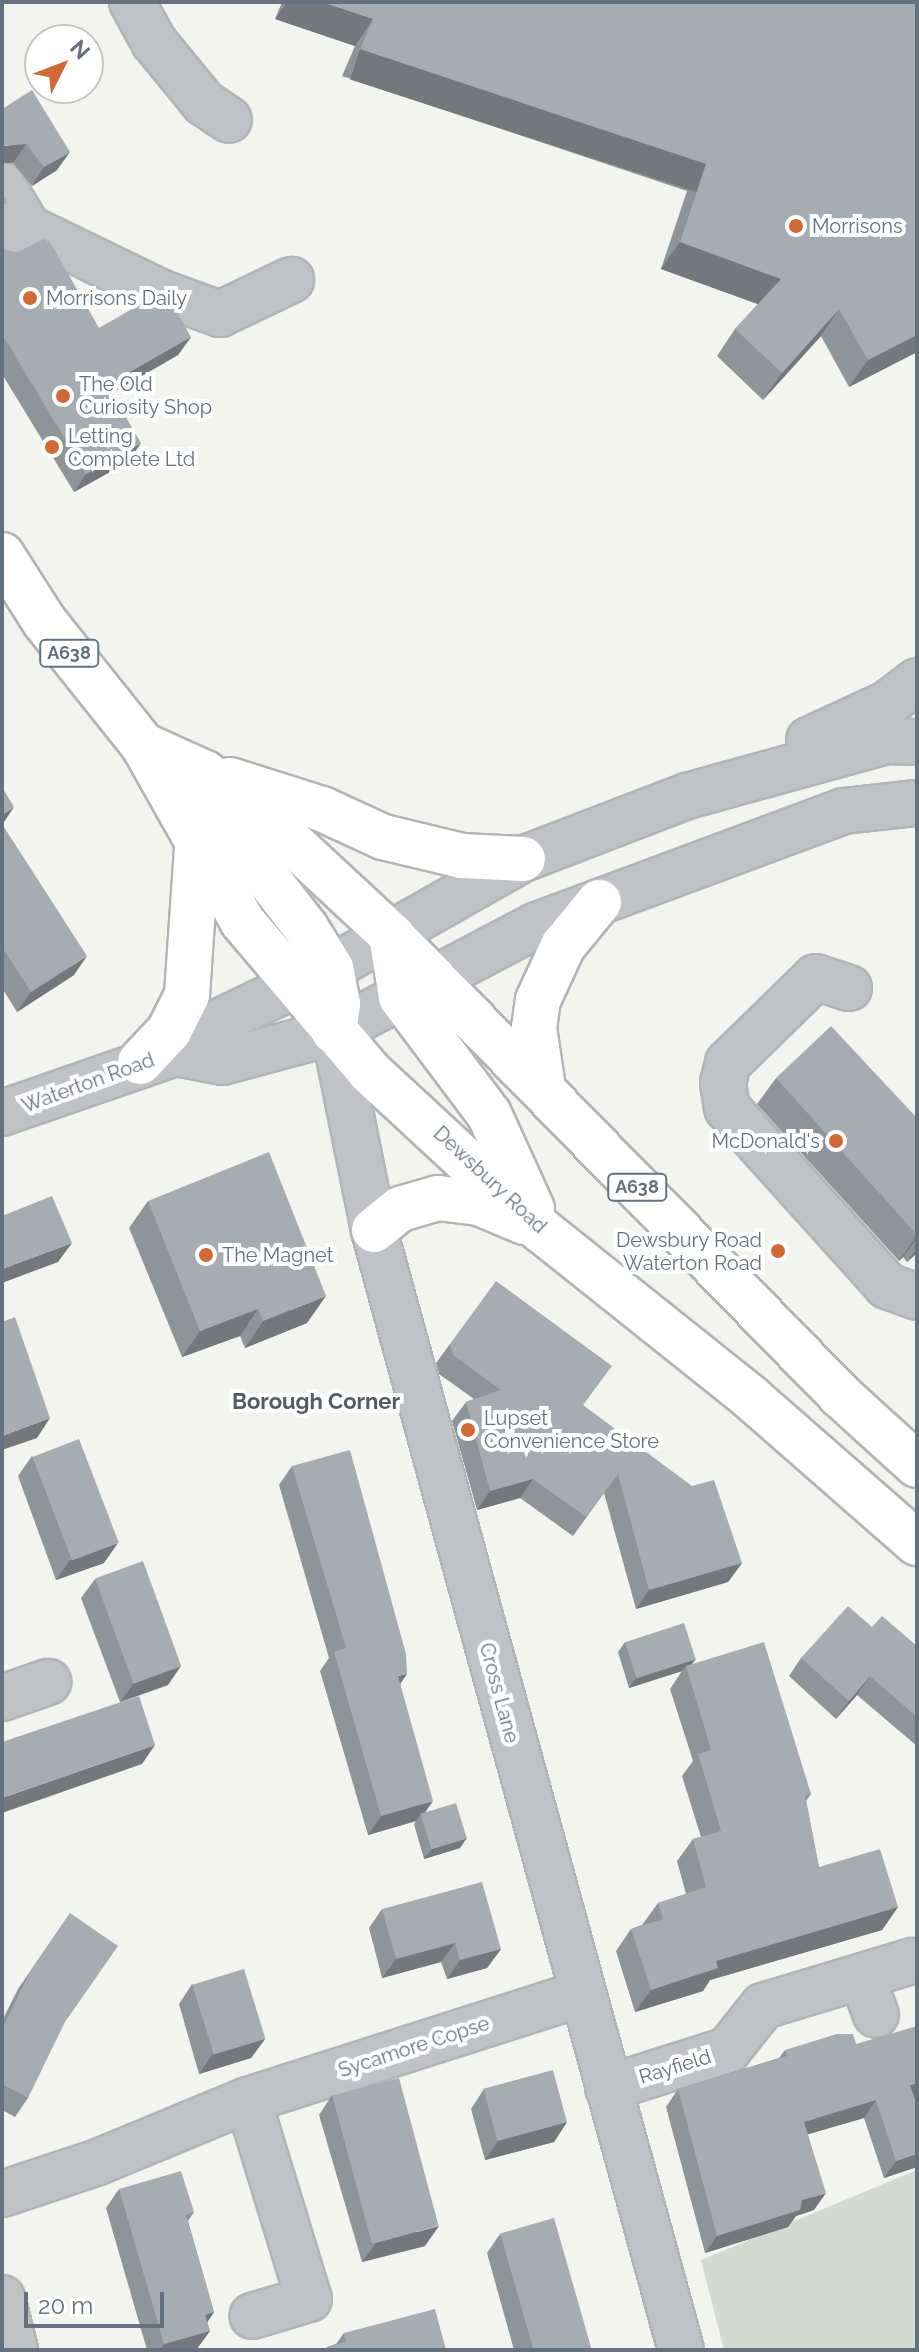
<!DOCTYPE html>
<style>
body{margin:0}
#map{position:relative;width:919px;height:2352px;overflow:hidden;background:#f3f4f0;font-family:Raleway,sans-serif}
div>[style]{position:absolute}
.green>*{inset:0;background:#d4dad2}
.roads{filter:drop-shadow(2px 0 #b2b5b8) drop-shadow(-2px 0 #b2b5b8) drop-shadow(0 2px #b2b5b8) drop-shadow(0 -2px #b2b5b8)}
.minor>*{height:44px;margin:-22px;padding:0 22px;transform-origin:22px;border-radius:22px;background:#c0c2c5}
.highway>*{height:44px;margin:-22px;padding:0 22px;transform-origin:22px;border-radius:22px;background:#fff}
.wall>*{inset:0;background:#8f9499}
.shaded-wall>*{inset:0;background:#74787d;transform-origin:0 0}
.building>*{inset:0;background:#a6acb2;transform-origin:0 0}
.dots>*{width:22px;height:22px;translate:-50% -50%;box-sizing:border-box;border:4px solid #fff;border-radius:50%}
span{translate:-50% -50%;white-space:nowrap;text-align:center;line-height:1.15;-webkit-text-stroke:8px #fff;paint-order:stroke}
.shield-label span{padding:2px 6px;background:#fff;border:2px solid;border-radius:6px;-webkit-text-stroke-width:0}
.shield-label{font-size:18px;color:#66717e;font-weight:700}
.poi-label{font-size:20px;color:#66717e}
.left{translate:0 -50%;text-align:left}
.right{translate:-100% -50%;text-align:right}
.street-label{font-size:20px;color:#66717e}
.neighbourhood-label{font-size:22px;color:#535b64;font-weight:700}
.frame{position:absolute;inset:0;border:4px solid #66717e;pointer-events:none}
.north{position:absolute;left:24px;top:24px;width:80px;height:80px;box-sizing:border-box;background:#fff;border:2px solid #c2c6cb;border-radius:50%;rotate:48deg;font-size:22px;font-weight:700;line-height:32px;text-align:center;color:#66717e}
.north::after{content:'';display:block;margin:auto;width:28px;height:36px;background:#cf6935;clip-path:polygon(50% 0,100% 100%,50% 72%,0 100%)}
.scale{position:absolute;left:24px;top:2292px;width:140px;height:36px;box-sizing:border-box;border:4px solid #66717e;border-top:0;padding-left:10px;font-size:24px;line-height:28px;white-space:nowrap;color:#66717e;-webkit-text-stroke:6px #fff;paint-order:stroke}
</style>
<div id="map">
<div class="green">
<i style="clip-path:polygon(917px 2170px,917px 2350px,724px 2350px,701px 2260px)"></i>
</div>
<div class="roads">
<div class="minor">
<i style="left:132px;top:2px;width:46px;rotate:61.2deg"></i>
<i style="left:154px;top:42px;width:79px;rotate:50.7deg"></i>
<i style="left:204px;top:103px;width:30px;rotate:34deg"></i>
<i style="left:2px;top:185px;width:50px;rotate:58.8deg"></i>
<i style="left:28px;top:228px;width:32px;rotate:145deg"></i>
<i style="left:28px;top:228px;width:149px;rotate:25.9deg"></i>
<i style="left:162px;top:293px;width:62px;rotate:19.9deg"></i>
<i style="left:220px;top:314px;width:79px;rotate:-25.6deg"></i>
<i style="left:809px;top:740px;width:86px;rotate:-24.8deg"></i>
<i style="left:887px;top:704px;width:38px;rotate:-37deg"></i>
<i style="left:849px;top:988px;width:35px;rotate:-162deg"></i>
<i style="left:816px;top:977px;width:123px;rotate:135.7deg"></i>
<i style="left:728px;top:1063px;width:21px;rotate:104deg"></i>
<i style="left:723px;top:1083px;width:25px;rotate:81deg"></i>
<i style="left:727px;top:1108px;width:239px;rotate:48deg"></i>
<i style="left:887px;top:1286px;width:32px;rotate:20deg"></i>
<i style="left:334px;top:1032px;width:202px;rotate:78.6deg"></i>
<i style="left:374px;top:1230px;width:1161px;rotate:74.67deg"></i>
<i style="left:175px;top:1053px;width:48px;rotate:10.8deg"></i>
<i style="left:222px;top:1062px;width:116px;rotate:-15deg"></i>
<i style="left:334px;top:1032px;width:229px;rotate:-27.8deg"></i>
<i style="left:537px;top:925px;width:327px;rotate:-20.4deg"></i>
<i style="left:844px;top:811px;width:73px;rotate:-6.3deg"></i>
<i style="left:2px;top:1113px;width:183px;rotate:-19.1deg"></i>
<i style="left:175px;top:1053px;width:42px;rotate:-38.2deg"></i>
<i style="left:208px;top:1027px;width:136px;rotate:-25.6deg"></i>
<i style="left:331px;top:968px;width:221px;rotate:-29.6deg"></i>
<i style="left:523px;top:859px;width:176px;rotate:-21deg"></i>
<i style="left:687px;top:796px;width:206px;rotate:-15.4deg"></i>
<i style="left:886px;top:741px;width:31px;rotate:2deg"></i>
<i style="left:2px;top:1698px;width:49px;rotate:-19.2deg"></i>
<i style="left:862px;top:1977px;width:40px;rotate:69.8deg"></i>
<i style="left:608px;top:2088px;width:126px;rotate:-17.6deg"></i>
<i style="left:728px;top:2050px;width:56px;rotate:-51.5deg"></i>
<i style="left:763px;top:2006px;width:156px;rotate:-16.8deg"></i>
<i style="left:248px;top:2100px;width:208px;rotate:73deg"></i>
<i style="left:309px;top:2299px;width:59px;rotate:163.4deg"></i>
<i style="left:2px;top:2194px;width:101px;rotate:-18.4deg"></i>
<i style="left:98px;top:2162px;width:162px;rotate:-22.5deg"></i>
<i style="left:248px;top:2100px;width:349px;rotate:-17.7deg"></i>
<i style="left:2px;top:2298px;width:54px;rotate:76deg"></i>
</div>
<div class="highway">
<i style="left:2px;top:555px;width:78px;rotate:57.5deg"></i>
<i style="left:44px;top:621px;width:159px;rotate:51.4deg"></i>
<i style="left:143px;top:745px;width:202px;rotate:60.6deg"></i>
<i style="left:242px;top:921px;width:197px;rotate:49.7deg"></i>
<i style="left:369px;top:1071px;width:234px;rotate:42.8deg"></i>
<i style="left:541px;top:1230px;width:268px;rotate:38.6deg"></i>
<i style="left:750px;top:1397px;width:222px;rotate:41.2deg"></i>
<i style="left:143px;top:745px;width:68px;rotate:24.3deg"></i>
<i style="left:205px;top:773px;width:91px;rotate:37.9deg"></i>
<i style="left:277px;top:829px;width:156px;rotate:42.9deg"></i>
<i style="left:391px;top:935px;width:643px;rotate:45.69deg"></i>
<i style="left:840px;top:1395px;width:104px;rotate:42.3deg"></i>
<i style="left:205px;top:775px;width:41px;rotate:71.6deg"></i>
<i style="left:218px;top:814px;width:144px;rotate:52.3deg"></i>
<i style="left:306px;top:928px;width:47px;rotate:58deg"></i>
<i style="left:331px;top:968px;width:37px;rotate:79deg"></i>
<i style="left:338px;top:1004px;width:28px;rotate:98deg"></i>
<i style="left:230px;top:780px;width:96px;rotate:17.5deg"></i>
<i style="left:322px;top:809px;width:67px;rotate:24.7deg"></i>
<i style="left:383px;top:837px;width:81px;rotate:13.5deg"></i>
<i style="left:462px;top:856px;width:61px;rotate:2.8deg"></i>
<i style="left:391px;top:935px;width:63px;rotate:80.8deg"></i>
<i style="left:401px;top:997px;width:146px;rotate:53.1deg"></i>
<i style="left:489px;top:1114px;width:104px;rotate:65.6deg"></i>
<i style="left:140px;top:1062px;width:42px;rotate:-46.9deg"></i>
<i style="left:169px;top:1031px;width:40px;rotate:-63.4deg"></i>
<i style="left:187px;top:995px;width:148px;rotate:-86.1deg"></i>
<i style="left:543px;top:1088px;width:61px;rotate:-98.5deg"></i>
<i style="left:534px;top:1028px;width:28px;rotate:-82deg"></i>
<i style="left:538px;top:1000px;width:60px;rotate:-65.2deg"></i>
<i style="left:563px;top:946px;width:57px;rotate:-50.7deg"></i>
<i style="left:374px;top:1230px;width:33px;rotate:-39deg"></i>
<i style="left:400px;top:1209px;width:40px;rotate:-16deg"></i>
<i style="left:438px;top:1198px;width:41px;rotate:7deg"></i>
<i style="left:479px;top:1203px;width:49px;rotate:22.9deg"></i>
</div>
</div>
<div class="wall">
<i style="clip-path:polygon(282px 2px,917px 2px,917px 352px,849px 387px,821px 336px,763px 400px,717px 356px,735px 329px,758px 304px,661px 269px,687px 191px,342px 76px,355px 46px,275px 19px)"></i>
<i style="clip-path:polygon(2px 109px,57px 170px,32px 186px,13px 163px)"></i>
<i style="clip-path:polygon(2px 247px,5px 250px,99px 328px,191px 337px,178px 355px,112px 393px,128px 462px,74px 492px,2px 374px)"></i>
<i style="clip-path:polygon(2px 787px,2px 824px,74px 975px,17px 1012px,2px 988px)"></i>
<i style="clip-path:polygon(776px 1078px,917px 1118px,917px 1253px,907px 1262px,903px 1257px,899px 1261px,757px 1104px)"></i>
<i style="clip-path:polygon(148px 1201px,307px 1323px,245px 1348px,240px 1336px,182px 1357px,129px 1228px)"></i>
<i style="clip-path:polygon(450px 1344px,583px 1405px,742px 1563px,728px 1582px,636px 1609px,604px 1493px,573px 1536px,520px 1498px,477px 1510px,452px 1421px,466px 1402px,474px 1399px,439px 1374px,436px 1363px)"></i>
<i style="clip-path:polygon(32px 1456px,104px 1563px,56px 1580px,18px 1476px)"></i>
<i style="clip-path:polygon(292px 1466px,400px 1683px,425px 1812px,460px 1848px,424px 1859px,414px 1824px,416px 1821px,368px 1835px,320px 1671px,329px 1658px,279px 1485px)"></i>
<i style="clip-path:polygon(95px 1579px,168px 1685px,120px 1702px,81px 1598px)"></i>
<i style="clip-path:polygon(872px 1627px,917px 1646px,917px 1746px,857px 1695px,836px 1719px,789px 1676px,801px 1658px)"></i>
<i style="clip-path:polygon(625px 1642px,692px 1664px,811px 1794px,806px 1801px,819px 1867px,898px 1907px,882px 1930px,710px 1980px,703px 1991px,635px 2012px,616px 1951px,631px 1929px,642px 1925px,658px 1903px,686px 1894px,677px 1861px,693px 1839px,701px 1837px,682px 1776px,693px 1761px,670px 1689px,682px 1671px,629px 1688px,618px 1652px)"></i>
<i style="clip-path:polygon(382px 1909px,501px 1949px,487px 1968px,447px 1979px,441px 1962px,382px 1978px,369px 1928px)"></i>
<i style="clip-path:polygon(70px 1913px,28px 2098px,15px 2117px,2px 2110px,2px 2021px,18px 1989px)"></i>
<i style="clip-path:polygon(192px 1984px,265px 2039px,251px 2058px,199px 2074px,179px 2004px)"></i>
<i style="clip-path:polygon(856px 2044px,915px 2097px,917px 2167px,884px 2178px,864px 2118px,808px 2134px,814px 2210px,796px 2216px,788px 2227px,705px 2253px,666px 2107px,678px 2089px,779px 2058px,785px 2050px)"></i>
<i style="clip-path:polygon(484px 2089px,567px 2122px,554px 2142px,485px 2160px,471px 2109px)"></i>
<i style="clip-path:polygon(332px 2095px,425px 2246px,362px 2262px,319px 2115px)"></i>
<i style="clip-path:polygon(119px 2189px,194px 2212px,188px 2221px,214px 2312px,207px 2322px,210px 2331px,196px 2350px,147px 2350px,106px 2208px)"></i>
<i style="clip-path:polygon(500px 2234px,592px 2350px,514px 2350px,487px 2253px)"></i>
<i style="clip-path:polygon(344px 2333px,446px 2350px,325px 2350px,327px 2347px,336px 2344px)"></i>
</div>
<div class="shaded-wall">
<i style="clip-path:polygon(287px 2px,322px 2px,373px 19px,355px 46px,275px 19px)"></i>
<i style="left:360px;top:49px;width:365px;height:32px;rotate:18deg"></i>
<i style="clip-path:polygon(26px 144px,13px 163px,2px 163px,2px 146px)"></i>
<i style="clip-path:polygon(70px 152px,57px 170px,32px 186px,44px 167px)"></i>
<i style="clip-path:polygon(680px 242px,781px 279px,763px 306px,661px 269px)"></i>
<i style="clip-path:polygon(839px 309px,821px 336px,763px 400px,782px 373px)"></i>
<i style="clip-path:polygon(917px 335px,917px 352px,849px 387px,868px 360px)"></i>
<i style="clip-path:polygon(191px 337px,178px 355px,95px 403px,107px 385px)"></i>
<i style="clip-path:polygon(141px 443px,128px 462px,74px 492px,86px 474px)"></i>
<i style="clip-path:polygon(14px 807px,2px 825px,2px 815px)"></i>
<i style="clip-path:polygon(87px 956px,74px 975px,17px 1012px,31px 992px)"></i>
<i style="clip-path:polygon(917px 1235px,917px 1238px,903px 1257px,899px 1261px)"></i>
<i style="clip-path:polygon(72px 1243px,58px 1262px,2px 1283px,2px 1269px)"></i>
<i style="clip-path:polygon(917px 1248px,917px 1253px,907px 1262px)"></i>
<i style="clip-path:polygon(326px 1296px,307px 1323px,245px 1348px,263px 1321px)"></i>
<i style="clip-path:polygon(258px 1309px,240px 1336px,182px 1357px,200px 1331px)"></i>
<i style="clip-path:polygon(50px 1418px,37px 1438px,2px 1450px,2px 1436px)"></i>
<i style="clip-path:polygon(533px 1479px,520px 1498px,477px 1510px,490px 1491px)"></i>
<i style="clip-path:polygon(118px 1543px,104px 1563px,56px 1580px,70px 1560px)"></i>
<i style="clip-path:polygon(742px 1563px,728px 1582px,636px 1609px,649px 1590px)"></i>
<i style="clip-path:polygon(696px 1659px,688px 1669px,686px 1666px,682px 1671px,629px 1688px,636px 1678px)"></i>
<i style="clip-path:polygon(181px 1666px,168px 1685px,120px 1702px,134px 1683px)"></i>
<i style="clip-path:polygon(407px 1674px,394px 1693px,398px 1676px)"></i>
<i style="clip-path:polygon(870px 1676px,857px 1695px,836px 1719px,849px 1701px)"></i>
<i style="clip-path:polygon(155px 1745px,142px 1764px,2px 1813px,2px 1798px)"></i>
<i style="clip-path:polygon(433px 1801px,422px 1817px,421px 1814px,416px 1821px,368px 1835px,381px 1816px)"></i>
<i style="clip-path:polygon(467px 1838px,460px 1848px,424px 1859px,432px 1849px)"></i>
<i style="clip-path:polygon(898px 1907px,882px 1930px,710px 1980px,703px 1991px,635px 2012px,651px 1990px,716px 1961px)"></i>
<i style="clip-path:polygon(455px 1943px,441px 1962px,382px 1978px,396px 1959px)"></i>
<i style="clip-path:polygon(501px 1949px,487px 1968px,447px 1979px,460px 1960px)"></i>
<i style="clip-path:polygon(265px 2039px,251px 2058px,199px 2074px,212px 2055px)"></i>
<i style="clip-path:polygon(917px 2083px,917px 2097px,898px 2102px,910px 2085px)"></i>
<i style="clip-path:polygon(876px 2100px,864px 2118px,792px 2139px,804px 2122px)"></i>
<i style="clip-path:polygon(567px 2122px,554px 2142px,485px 2160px,498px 2141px)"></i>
<i style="clip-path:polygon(917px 2154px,917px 2167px,884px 2178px,896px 2161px)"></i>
<i style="clip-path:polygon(826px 2193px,814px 2210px,796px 2216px,788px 2227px,705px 2253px,717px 2236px,802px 2200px)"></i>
<i style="clip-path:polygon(439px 2226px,425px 2246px,362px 2262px,376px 2243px)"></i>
<i style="clip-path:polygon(214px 2312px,201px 2332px,205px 2315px)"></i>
<i style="clip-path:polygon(210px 2331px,196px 2350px,160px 2350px,164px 2344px)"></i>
</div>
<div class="building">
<i style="clip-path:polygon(322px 2px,917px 2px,917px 335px,868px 360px,839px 309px,782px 373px,735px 329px,781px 279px,680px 242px,706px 164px,360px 49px,373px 19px)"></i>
<i style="clip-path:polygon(32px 90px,70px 152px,44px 167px,26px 144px,2px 146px,2px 109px)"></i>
<i style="clip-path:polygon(2px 192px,7px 202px,2px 207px)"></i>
<i style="clip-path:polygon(43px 239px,50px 242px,99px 328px,158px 294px,169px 299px,191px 337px,107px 385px,141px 443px,86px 474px,2px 334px,2px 247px,5px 250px,18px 252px)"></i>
<i style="clip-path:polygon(2px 787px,14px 807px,2px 815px)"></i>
<i style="clip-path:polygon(2px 824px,87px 956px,31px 992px,2px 947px)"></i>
<i style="clip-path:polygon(831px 1026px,917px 1118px,917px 1235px,776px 1078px)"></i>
<i style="clip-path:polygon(269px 1152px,326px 1296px,263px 1321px,258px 1309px,200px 1331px,148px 1201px)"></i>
<i style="clip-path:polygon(52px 1196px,72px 1243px,2px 1269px,2px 1216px)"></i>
<i style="clip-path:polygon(496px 1281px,612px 1366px,583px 1405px,692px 1486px,714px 1480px,742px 1563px,649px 1590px,618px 1474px,586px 1517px,533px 1479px,490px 1491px,466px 1402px,501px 1390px,453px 1355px,450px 1344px)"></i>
<i style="clip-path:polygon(15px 1317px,50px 1418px,2px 1436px,2px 1322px)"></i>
<i style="left:79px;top:1439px;width:111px;height:50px;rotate:69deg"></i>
<i style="clip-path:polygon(350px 1450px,406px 1654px,407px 1674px,398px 1676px,433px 1801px,381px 1816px,334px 1652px,346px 1648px,292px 1466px)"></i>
<i style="left:143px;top:1561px;width:112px;height:51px;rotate:70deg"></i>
<i style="clip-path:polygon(848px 1606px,872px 1627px,882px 1616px,917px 1646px,917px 1717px,870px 1676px,849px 1701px,801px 1658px)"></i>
<i style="left:684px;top:1623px;width:38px;height:62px;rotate:72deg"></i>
<i style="clip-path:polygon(764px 1642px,811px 1794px,805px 1795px,819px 1867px,880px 1849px,898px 1907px,716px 1961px,718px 1968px,651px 1990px,631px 1929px,663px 1919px,658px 1903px,706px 1887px,693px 1839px,721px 1831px,698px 1754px,711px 1750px,686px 1666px)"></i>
<i style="clip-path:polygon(139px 1696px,155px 1745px,2px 1798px,2px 1742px)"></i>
<i style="left:456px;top:1803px;width:37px;height:37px;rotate:73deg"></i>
<i style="clip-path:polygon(482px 1882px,501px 1949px,460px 1960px,455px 1943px,396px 1959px,382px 1909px)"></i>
<i style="clip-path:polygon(70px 1913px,118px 1946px,65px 2022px,28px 2098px,2px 2084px,2px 2029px,31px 1970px)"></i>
<i style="left:244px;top:1969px;width:73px;height:54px;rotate:73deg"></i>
<i style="clip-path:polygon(917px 2026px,917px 2083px,910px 2085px,917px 2105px,917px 2154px,896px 2161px,876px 2100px,804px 2122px,826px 2193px,802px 2200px,800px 2210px,717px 2236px,678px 2089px,787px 2056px,785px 2050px,837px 2034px,853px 2034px,856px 2044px)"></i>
<i style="left:553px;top:2070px;width:54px;height:72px;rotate:75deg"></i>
<i style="left:399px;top:2078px;width:153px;height:69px;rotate:75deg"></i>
<i style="clip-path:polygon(181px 2171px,194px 2212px,186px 2215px,214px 2312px,205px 2315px,210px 2331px,164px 2344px,119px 2189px)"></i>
<i style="left:554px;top:2218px;width:137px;height:56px;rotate:74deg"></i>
<i style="clip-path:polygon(435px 2309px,446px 2350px,328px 2350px,327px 2347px,346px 2342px,344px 2333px)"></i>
</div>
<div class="dots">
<i style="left:796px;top:226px;background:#cf6935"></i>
<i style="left:30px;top:298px;background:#cf6935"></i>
<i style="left:63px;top:396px;background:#cf6935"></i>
<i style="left:52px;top:447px;background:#cf6935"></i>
<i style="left:836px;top:1141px;background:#cf6935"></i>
<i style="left:778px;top:1251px;background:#cf6935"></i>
<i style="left:206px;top:1255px;background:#cf6935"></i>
<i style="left:468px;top:1430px;background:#cf6935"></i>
</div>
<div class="shield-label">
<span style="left:69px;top:653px">A638</span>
<span style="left:637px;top:1187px">A638</span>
</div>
<div class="poi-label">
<span class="left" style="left:812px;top:226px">Morrisons</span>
<span class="left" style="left:46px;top:298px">Morrisons Daily</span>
<span class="left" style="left:79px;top:396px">The Old<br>Curiosity Shop</span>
<span class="left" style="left:68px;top:448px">Letting<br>Complete Ltd</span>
<span class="right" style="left:820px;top:1141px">McDonald's</span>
<span class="right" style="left:762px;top:1252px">Dewsbury Road<br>Waterton Road</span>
<span class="left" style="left:222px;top:1255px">The Magnet</span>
<span class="left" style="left:484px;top:1430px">Lupset<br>Convenience Store</span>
</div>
<div class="street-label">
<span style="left:88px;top:1083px;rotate:-20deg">Waterton Road</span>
<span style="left:490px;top:1180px;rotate:43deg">Dewsbury Road</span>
<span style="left:499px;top:1693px;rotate:75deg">Cross Lane</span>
<span style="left:414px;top:2047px;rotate:-18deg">Sycamore Copse</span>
<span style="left:675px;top:2067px;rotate:-17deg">Rayfield</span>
</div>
<div class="neighbourhood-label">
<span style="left:316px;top:1402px">Borough Corner</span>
</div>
<div class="frame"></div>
<div class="north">N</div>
<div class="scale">20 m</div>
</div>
